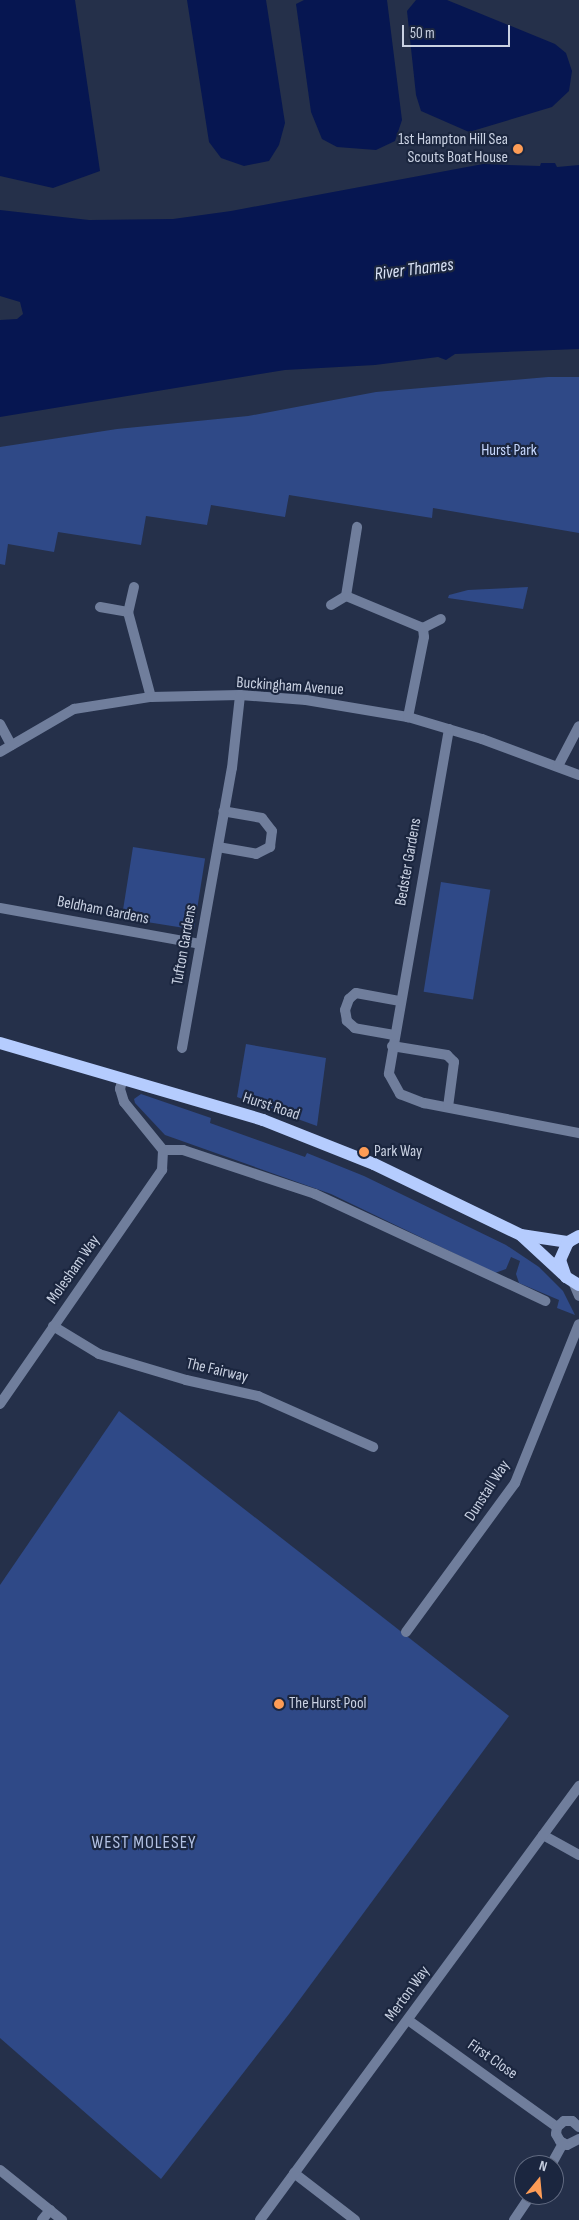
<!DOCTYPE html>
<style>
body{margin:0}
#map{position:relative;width:579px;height:2220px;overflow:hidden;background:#25304a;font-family:"Sofia Sans Condensed",sans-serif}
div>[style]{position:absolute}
.green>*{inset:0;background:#2f4987;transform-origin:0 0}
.water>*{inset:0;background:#061651}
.street>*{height:10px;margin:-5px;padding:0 5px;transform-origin:5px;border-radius:5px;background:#707e9c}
.primary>*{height:12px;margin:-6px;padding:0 6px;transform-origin:6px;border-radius:6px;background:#b5ccfe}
.dots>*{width:14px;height:14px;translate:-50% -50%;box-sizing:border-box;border:2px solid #1b263f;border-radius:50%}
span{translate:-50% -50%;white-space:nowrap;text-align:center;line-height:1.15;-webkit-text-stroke:4.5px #1b263f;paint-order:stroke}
.poi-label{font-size:16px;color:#c9d1e2}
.right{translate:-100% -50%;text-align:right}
.left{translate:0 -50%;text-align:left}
.park-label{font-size:16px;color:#c7d8fe}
.street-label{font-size:16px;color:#c9d1e2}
.water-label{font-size:18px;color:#dae3f6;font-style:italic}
.neighbourhood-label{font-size:18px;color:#b3c2e4;letter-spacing:1px}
.north{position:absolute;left:514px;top:2155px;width:50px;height:50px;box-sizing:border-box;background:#1b263f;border:1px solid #616a80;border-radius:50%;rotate:17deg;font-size:14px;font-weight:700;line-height:20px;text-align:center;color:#c9d1e2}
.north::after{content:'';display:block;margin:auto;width:18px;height:22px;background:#fd9c56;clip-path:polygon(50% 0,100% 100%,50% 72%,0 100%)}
.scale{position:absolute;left:402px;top:25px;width:108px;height:22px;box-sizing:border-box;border:2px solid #c9d1e2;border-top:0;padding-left:6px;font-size:15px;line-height:18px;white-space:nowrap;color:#c9d1e2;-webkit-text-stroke:4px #1b263f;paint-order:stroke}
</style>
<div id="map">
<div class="green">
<i style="clip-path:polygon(548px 377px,579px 377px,579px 533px,433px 508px,432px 518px,289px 495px,285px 517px,211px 505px,207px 525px,146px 516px,141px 545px,58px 532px,54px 552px,8px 544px,5px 565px,0 564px,0 447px,117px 429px,248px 416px,376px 392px)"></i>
<i style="clip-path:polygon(528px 587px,523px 609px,448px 598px,449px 595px,468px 590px)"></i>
<i style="left:133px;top:847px;width:73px;height:72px;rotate:9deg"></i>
<i style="left:441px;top:882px;width:50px;height:111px;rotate:9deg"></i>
<i style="clip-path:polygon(246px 1044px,326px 1058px,317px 1126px,237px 1097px)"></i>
<i style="clip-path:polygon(141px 1094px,211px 1118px,210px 1123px,305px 1157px,307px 1153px,364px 1176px,506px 1245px,539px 1267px,563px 1291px,575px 1315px,557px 1308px,559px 1300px,519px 1283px,516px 1274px,520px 1261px,511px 1257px,506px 1269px,495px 1273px,331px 1194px,165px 1135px,135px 1103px,134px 1099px)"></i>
<i style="clip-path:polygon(119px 1411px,509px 1716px,289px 2014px,161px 2179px,0 2038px,0 1585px)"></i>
</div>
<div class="water">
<i style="clip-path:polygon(0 0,75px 0,100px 171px,53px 188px,0 176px)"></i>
<i style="clip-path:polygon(187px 0,266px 0,285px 123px,279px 145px,269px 161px,244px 166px,221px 158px,209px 142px)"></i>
<i style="clip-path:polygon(304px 0,387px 0,402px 120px,395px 141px,376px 150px,337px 147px,322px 139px,311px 112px,296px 4px)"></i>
<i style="clip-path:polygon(416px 0,447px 0,555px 44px,566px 53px,572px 71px,569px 91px,552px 107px,469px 132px,421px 111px,416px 95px,407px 11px)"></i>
<i style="clip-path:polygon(541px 163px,555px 163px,557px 167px,579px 165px,579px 349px,455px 354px,446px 360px,438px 357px,375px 365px,285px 370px,0 417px,0 320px,17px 319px,23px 314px,20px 302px,0 296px,0 210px,89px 220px,173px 219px,231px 211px,483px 164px,540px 166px)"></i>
</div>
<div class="street">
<i style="left:134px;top:587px;width:26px;rotate:103deg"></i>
<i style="left:128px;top:612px;width:88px;rotate:74.9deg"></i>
<i style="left:346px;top:596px;width:83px;rotate:22.6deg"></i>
<i style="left:423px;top:628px;width:9px;rotate:84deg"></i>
<i style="left:424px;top:637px;width:82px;rotate:101.3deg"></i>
<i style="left:331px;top:605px;width:17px;rotate:-31deg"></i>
<i style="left:346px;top:596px;width:70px;rotate:-80.9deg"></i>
<i style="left:100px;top:607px;width:28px;rotate:10deg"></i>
<i style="left:423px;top:628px;width:20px;rotate:-27deg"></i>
<i style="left:0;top:724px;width:24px;rotate:62deg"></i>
<i style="left:449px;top:729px;width:350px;rotate:99.9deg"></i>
<i style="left:389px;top:1074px;width:23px;rotate:61deg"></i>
<i style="left:400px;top:1094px;width:26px;rotate:21deg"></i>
<i style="left:424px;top:1103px;width:158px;rotate:11deg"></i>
<i style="left:0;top:752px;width:86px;rotate:-30.2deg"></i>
<i style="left:74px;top:709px;width:78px;rotate:-8.9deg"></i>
<i style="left:151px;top:697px;width:89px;rotate:-1.3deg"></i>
<i style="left:240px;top:695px;width:66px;rotate:4.3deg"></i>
<i style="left:306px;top:700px;width:103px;rotate:9.5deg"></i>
<i style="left:408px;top:717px;width:77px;rotate:16.6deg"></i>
<i style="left:482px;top:739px;width:103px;rotate:20.4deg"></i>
<i style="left:558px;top:766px;width:45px;rotate:-62.3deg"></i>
<i style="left:218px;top:847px;width:39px;rotate:10deg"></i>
<i style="left:256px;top:854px;width:16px;rotate:-27deg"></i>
<i style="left:270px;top:847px;width:16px;rotate:-83deg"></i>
<i style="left:272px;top:831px;width:16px;rotate:-128deg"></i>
<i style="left:262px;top:818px;width:39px;rotate:-170deg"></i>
<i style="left:0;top:908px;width:203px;rotate:10.2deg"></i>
<i style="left:394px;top:1035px;width:40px;rotate:-170deg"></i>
<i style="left:355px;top:1028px;width:11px;rotate:-139deg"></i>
<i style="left:347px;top:1021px;width:11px;rotate:-100deg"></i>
<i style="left:345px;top:1010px;width:12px;rotate:-70deg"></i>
<i style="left:349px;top:999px;width:9px;rotate:-41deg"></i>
<i style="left:356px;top:993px;width:45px;rotate:10.3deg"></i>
<i style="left:392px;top:1046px;width:56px;rotate:9.3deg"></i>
<i style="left:447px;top:1055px;width:10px;rotate:45deg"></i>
<i style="left:454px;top:1062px;width:45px;rotate:97.6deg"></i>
<i style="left:182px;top:1048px;width:284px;rotate:-79.9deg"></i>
<i style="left:232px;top:768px;width:73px;rotate:-83.7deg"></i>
<i style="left:163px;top:1150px;width:20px"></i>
<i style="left:183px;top:1150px;width:139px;rotate:18.4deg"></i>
<i style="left:315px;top:1194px;width:254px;rotate:24.9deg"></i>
<i style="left:574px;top:1284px;width:13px;rotate:67deg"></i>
<i style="left:53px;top:1326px;width:54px;rotate:31.3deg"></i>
<i style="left:99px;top:1354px;width:91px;rotate:16.6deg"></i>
<i style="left:186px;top:1380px;width:74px;rotate:12.5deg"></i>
<i style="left:258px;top:1396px;width:126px;rotate:23.9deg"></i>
<i style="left:0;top:1404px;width:285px;rotate:-55.3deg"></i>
<i style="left:162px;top:1170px;width:20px;rotate:-87deg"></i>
<i style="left:163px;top:1150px;width:62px;rotate:-129.1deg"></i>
<i style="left:124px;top:1102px;width:14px;rotate:-107deg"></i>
<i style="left:120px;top:1089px;width:11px;rotate:-75deg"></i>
<i style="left:406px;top:1632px;width:185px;rotate:-53.8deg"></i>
<i style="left:515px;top:1483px;width:171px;rotate:-68.1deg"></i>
<i style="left:543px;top:1835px;width:41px;rotate:29.1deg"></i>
<i style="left:408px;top:2020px;width:183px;rotate:35.7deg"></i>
<i style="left:579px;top:2127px;width:9px;rotate:-139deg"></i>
<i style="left:572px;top:2121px;width:8px;rotate:180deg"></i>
<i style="left:564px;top:2121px;width:9px;rotate:139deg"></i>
<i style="left:557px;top:2127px;width:7px;rotate:98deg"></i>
<i style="left:556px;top:2134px;width:8px;rotate:60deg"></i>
<i style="left:560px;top:2141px;width:8px;rotate:30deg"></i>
<i style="left:567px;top:2145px;width:13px;rotate:-27deg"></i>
<i style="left:551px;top:2165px;width:25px;rotate:-61deg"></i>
<i style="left:0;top:2170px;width:80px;rotate:38.9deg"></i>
<i style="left:294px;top:2173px;width:77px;rotate:37.6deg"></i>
<i style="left:42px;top:2220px;width:13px;rotate:-51deg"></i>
<i style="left:260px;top:2220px;width:539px;rotate:-53.68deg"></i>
<i style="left:514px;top:2220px;width:30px;rotate:-56deg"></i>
</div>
<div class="primary">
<i style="left:0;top:1043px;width:274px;rotate:16.3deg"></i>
<i style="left:263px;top:1120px;width:119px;rotate:21.6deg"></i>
<i style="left:374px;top:1164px;width:163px;rotate:25.8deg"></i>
<i style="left:521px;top:1235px;width:48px;rotate:8.5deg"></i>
<i style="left:522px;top:1236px;width:56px;rotate:42.8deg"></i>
<i style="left:579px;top:1236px;width:13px;rotate:151deg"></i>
<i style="left:568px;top:1242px;width:20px;rotate:114deg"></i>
<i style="left:560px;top:1260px;width:18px;rotate:71deg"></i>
<i style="left:566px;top:1277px;width:15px;rotate:32deg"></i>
</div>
<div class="dots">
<i style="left:518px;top:149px;background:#fd9c56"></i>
<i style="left:364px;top:1152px;background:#fd9c56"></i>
<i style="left:279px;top:1704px;background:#fd9c56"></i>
</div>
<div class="poi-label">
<span class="right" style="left:508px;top:149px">1st Hampton Hill Sea<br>Scouts Boat House</span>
<span class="left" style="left:374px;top:1152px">Park Way</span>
<span class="left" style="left:289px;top:1704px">The Hurst Pool</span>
</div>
<div class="park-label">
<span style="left:509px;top:451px">Hurst Park</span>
</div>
<div class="street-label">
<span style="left:290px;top:687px;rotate:4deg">Buckingham Avenue</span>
<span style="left:409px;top:862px;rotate:-80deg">Bedster Gardens</span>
<span style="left:103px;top:911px;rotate:11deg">Beldham Gardens</span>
<span style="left:185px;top:945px;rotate:-80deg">Tufton Gardens</span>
<span style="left:271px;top:1107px;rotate:18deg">Hurst Road</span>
<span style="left:74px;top:1270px;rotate:-55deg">Molesham Way</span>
<span style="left:217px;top:1371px;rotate:13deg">The Fairway</span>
<span style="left:488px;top:1491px;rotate:-57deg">Dunstall Way</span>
<span style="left:408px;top:1994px;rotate:-54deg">Merton Way</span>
<span style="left:492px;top:2060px;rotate:35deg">First Close</span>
</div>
<div class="water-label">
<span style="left:414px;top:270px;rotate:-7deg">River Thames</span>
</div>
<div class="neighbourhood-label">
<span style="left:144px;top:1843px">WEST MOLESEY</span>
</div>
<div class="north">N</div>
<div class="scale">50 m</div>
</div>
